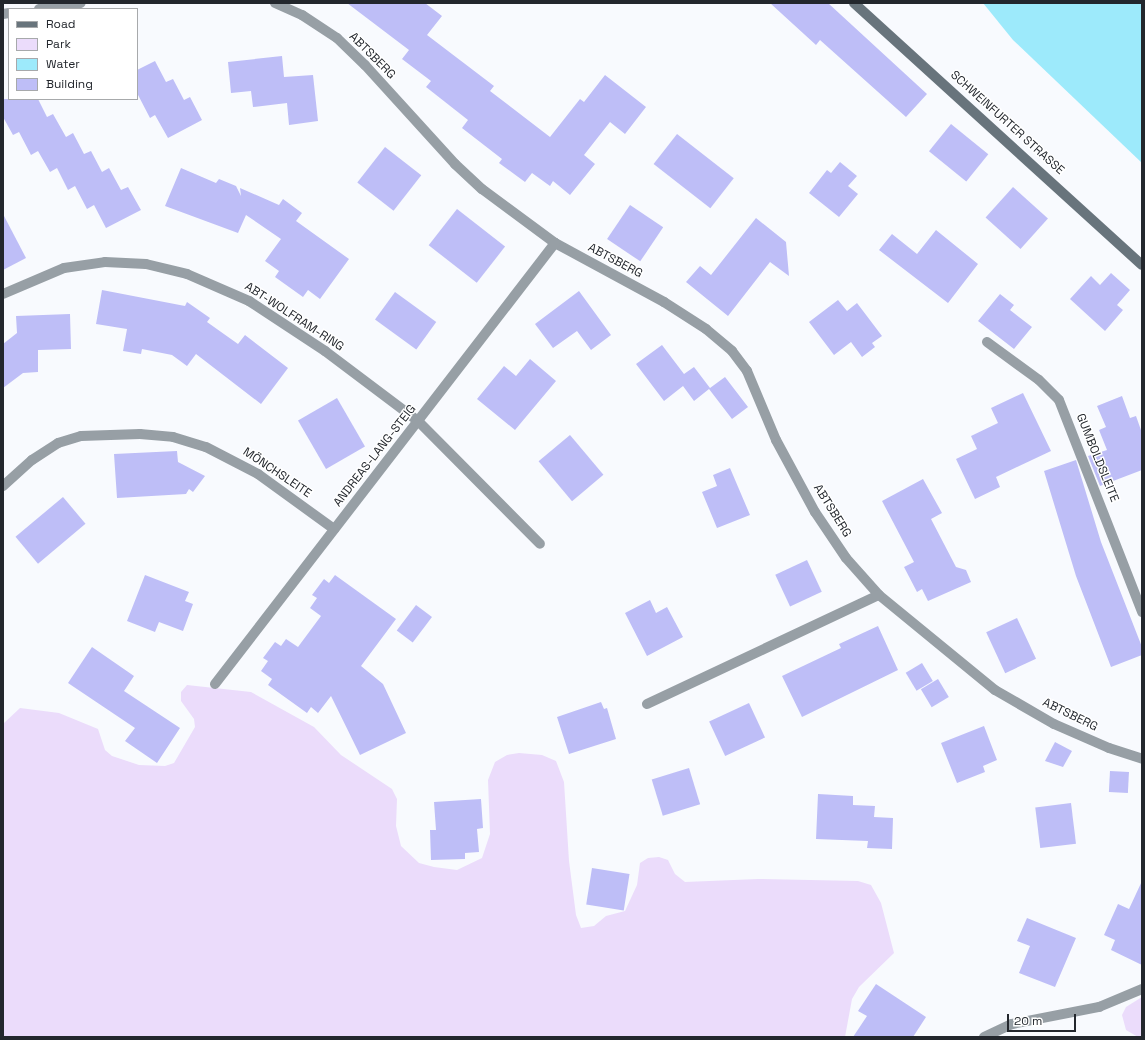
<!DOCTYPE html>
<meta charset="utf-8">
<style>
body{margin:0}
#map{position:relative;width:1145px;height:1040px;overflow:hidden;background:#f8fafe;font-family:"Space Grotesk",sans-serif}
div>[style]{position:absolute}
.green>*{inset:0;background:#ebdcfb}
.water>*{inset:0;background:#9deafb}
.building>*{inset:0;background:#bebef7;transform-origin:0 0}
.lane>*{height:10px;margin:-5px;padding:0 5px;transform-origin:5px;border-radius:5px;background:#979fa5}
.street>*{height:10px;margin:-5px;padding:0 5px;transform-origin:5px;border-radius:5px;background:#979fa5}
.secondary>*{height:10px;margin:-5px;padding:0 5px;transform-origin:5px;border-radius:5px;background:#68747c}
span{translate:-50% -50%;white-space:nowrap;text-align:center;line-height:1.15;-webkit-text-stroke:3px #fff;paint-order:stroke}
.street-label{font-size:12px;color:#23272d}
.frame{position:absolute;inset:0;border:4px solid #23272d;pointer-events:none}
.legend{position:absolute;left:8px;top:8px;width:130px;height:92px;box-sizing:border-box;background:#fff;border:1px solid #a7a9ab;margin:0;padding:5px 7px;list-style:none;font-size:12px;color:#23272d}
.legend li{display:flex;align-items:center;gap:8px;height:20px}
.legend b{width:20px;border:1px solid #a7a9ab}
.scale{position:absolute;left:1007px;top:1014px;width:69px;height:18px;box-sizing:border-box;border:2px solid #23272d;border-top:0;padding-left:5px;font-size:12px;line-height:14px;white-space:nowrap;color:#23272d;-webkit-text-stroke:3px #fff;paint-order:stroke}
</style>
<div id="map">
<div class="green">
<i style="clip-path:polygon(187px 685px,251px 692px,314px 727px,341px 755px,392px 789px,397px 799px,396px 826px,401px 846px,419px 863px,434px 867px,457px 870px,482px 858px,490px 834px,488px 780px,495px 762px,507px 755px,519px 753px,542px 755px,556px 761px,564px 782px,569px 861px,576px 915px,581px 928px,594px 926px,606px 916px,625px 911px,637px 885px,640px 863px,648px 858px,659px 857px,668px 860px,675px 874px,685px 882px,758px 879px,858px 881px,871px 885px,881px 903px,894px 953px,859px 987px,852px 999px,845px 1037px,3px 1037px,3px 724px,20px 708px,59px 713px,98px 729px,105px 750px,112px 756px,139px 765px,165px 766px,174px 763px,195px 727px,194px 719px,181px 701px,181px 692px)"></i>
<i style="clip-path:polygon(1142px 997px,1142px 1037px,1138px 1037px,1126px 1030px,1122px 1015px,1126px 1007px)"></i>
</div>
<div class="water">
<i style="clip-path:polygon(983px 3px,1142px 3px,1142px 163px,1013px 40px)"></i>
</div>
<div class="building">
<i style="clip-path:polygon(347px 3px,425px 3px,442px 16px,427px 35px,494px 86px,490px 91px,550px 137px,580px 99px,584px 102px,605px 75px,646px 107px,625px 134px,610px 122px,584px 155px,595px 164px,570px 195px,553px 181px,550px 186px,532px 173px,525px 182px,499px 163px,502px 159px,462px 128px,468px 120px,426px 87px,431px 81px,402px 59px,409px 50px)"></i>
<i style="clip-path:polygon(770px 3px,828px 3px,927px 94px,906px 117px,820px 40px,816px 45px)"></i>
<i style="clip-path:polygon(282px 56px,284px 77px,313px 75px,318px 121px,289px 125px,287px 103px,253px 107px,251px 91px,231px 93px,228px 62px)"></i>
<i style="clip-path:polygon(155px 61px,166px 82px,173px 79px,184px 100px,190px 97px,202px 120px,168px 138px,155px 115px,150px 118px,137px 93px,137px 70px)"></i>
<i style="clip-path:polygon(3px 99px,38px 99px,47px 117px,53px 114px,66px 137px,73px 133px,84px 154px,91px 151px,102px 172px,109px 168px,121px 190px,128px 187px,141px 210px,106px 228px,94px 205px,87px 209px,75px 186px,68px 190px,57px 168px,50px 172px,38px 151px,31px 155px,19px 132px,13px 135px,3px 117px)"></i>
<i style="left:951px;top:124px;width:48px;height:35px;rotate:39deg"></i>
<i style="left:677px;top:134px;width:72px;height:38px;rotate:38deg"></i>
<i style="left:385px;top:147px;width:46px;height:45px;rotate:38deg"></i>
<i style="clip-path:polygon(840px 162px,857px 176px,848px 186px,858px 194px,839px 217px,809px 193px,827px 170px,831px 173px)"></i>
<i style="clip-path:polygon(181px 168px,216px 183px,219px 179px,236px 186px,241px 196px,240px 188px,279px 205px,283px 199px,302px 213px,296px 221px,349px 259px,320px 299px,308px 290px,303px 297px,275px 277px,279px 271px,265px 261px,281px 239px,246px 215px,238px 233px,165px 206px)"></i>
<i style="left:1013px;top:187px;width:47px;height:41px;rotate:42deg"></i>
<i style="left:630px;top:205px;width:40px;height:41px;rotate:34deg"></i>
<i style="left:457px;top:209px;width:61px;height:46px;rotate:38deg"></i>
<i style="clip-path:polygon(3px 214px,26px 258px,3px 270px)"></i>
<i style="clip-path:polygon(756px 218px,786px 242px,789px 276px,770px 262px,728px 316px,686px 282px,700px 266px,711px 275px)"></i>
<i style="clip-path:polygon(936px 230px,978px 264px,948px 303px,879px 250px,892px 234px,917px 254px)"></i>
<i style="clip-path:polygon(1111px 273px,1130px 290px,1117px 305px,1123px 310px,1105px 331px,1070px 299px,1091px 276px,1100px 285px)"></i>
<i style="clip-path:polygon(102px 290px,185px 306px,187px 302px,210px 318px,207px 322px,238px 344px,245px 335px,288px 368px,261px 404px,196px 354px,187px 366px,172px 355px,142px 349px,141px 354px,123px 351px,127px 329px,96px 324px)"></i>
<i style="clip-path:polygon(579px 291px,611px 335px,591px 350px,577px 331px,553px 348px,535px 324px)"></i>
<i style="left:395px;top:292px;width:51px;height:34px;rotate:36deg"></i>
<i style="clip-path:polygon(1000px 294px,1014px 305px,1010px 310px,1032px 327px,1014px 349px,978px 321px)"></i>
<i style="clip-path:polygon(838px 300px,847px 311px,857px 303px,882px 336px,872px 343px,875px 347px,862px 357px,851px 342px,834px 355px,809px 322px)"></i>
<i style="clip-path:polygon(70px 314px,71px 349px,38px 350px,38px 372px,23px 373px,3px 388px,3px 344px,17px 333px,16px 316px)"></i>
<i style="clip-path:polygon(662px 345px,684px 374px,694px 367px,710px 388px,725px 377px,748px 407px,732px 419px,709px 389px,694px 401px,683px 386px,664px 401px,636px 364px)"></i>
<i style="clip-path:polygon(530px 359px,556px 381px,515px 430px,477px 399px,504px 366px,516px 376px)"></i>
<i style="clip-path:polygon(1023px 393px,1051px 451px,996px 477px,1000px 487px,975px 499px,956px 459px,977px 449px,971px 436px,998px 423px,991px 408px)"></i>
<i style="clip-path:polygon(1122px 396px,1130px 418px,1136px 416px,1142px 433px,1142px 470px,1100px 486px,1088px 456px,1107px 450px,1099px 430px,1106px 427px,1097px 406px)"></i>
<i style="left:337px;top:398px;width:56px;height:45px;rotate:60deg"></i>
<i style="left:570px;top:435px;width:52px;height:41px;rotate:50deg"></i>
<i style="clip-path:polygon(177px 451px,178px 462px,205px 476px,193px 492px,189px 489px,186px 494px,117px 498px,114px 454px)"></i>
<i style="clip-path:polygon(1076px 460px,1101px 542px,1142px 647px,1142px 655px,1111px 667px,1076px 576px,1044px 471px)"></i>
<i style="clip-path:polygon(730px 468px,750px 515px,717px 528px,702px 492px,717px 486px,713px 475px)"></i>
<i style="clip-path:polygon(923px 479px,942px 513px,931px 519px,956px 567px,966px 570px,971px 582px,928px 601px,922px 589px,917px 592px,904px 567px,914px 562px,882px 501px)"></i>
<i style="left:63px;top:497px;width:35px;height:62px;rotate:50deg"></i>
<i style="left:807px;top:560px;width:35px;height:35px;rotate:65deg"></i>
<i style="clip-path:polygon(145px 575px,189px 592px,185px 601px,193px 604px,183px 631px,159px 622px,155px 632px,127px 621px)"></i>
<i style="clip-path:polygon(335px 575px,396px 619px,361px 666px,383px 684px,406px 733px,360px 755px,331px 696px,318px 713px,311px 707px,307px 713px,268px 685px,272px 679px,261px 671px,268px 661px,263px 658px,275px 642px,281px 646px,286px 639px,298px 647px,321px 616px,310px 608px,317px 598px,312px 595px,324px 579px,329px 583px)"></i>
<i style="clip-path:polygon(650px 600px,656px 613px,667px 607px,683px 637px,647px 656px,625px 613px)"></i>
<i style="left:416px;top:605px;width:20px;height:32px;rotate:37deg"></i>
<i style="left:1017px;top:618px;width:45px;height:34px;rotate:65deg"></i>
<i style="clip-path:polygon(878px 626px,898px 670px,802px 717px,782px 676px,841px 648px,839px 644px)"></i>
<i style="clip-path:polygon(92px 647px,134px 676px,124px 691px,180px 728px,157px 763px,125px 741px,135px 728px,68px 683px)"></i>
<i style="left:922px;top:663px;width:21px;height:19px;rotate:59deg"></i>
<i style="left:938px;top:679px;width:21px;height:20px;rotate:59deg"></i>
<i style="clip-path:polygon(601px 702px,604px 709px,607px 708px,616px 739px,569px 754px,557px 717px)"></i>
<i style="left:749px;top:703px;width:38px;height:44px;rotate:65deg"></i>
<i style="clip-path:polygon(984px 726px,997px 760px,983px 766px,985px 772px,957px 783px,941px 743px)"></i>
<i style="clip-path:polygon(1055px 742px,1072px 751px,1063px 767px,1045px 761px)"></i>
<i style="left:689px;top:768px;width:38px;height:39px;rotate:73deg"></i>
<i style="left:1110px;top:771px;width:19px;height:21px;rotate:3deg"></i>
<i style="clip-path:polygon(818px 794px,853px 796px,853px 805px,875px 806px,874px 817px,893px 818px,892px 849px,867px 848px,868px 841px,816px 839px)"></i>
<i style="clip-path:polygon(481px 799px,483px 828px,477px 829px,479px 852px,465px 853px,465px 859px,431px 860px,430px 830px,436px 830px,434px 802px)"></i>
<i style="left:1071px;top:803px;width:41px;height:36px;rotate:83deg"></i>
<i style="left:592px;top:868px;width:38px;height:37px;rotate:9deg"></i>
<i style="clip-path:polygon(1142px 881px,1142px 965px,1111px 950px,1115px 940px,1104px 935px,1118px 904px,1129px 909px)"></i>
<i style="clip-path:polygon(1027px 918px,1076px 938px,1055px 987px,1019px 973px,1030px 946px,1017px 941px)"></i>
<i style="clip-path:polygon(876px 984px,926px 1017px,913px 1037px,853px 1037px,867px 1016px,858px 1011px)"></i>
</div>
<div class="lane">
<i style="left:418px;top:421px;width:173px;rotate:45.2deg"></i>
</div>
<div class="street">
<i style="left:275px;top:3px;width:30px;rotate:24deg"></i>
<i style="left:302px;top:15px;width:42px;rotate:33.3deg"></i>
<i style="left:337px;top:38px;width:39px;rotate:44deg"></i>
<i style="left:365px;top:65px;width:134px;rotate:47.7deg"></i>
<i style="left:455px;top:164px;width:37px;rotate:43deg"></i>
<i style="left:482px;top:189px;width:91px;rotate:36.5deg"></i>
<i style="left:555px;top:243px;width:124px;rotate:28.4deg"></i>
<i style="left:664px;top:302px;width:50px;rotate:32.7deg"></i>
<i style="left:706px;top:329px;width:34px;rotate:40deg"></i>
<i style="left:732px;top:351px;width:25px;rotate:53deg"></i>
<i style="left:747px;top:371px;width:75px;rotate:67.2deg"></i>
<i style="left:776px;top:440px;width:82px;rotate:61.6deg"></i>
<i style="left:815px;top:512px;width:55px;rotate:56deg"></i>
<i style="left:846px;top:558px;width:50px;rotate:48.3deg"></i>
<i style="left:879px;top:595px;width:150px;rotate:39.3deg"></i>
<i style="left:995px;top:690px;width:68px;rotate:30deg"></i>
<i style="left:1054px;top:724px;width:60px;rotate:23.6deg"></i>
<i style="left:1109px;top:748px;width:35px;rotate:18deg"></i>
<i style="left:39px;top:9px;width:42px;rotate:-8.1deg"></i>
<i style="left:3px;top:14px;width:6px;rotate:-9deg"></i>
<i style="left:3px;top:294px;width:66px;rotate:-23.1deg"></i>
<i style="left:64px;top:268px;width:41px;rotate:-8.3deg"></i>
<i style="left:105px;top:262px;width:41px;rotate:2.8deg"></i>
<i style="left:146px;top:264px;width:42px;rotate:13.7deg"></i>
<i style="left:187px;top:274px;width:68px;rotate:23.5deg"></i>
<i style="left:249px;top:301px;width:91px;rotate:33.3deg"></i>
<i style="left:325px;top:351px;width:116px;rotate:37deg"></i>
<i style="left:987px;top:342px;width:64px;rotate:36.2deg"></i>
<i style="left:1039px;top:380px;width:28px;rotate:45deg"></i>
<i style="left:1059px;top:400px;width:228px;rotate:68.6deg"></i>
<i style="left:3px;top:486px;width:39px;rotate:-42deg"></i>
<i style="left:32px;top:460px;width:31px;rotate:-33deg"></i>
<i style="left:58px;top:443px;width:24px;rotate:-17deg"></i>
<i style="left:81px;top:436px;width:59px;rotate:-1.9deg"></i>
<i style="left:140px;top:434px;width:33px;rotate:5deg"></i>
<i style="left:173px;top:437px;width:34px;rotate:17deg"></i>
<i style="left:206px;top:447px;width:59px;rotate:27.4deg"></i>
<i style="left:258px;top:474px;width:94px;rotate:35.9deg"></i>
<i style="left:215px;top:684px;width:557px;rotate:-52.37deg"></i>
<i style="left:647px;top:704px;width:256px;rotate:-25.2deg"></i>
<i style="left:984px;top:1037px;width:31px;rotate:-25deg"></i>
<i style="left:1012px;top:1024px;width:89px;rotate:-11.1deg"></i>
<i style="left:1099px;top:1007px;width:47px;rotate:-22.7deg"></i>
</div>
<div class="secondary">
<i style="left:854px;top:3px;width:389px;rotate:42.3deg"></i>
</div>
<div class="street-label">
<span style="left:372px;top:56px;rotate:45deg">ABTSBERG</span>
<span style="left:1007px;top:123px;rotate:42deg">SCHWEINFURTER STRASSE</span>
<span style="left:615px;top:261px;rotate:28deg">ABTSBERG</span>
<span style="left:294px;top:317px;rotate:33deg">ABT-WOLFRAM-RING</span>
<span style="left:375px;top:456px;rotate:-52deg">ANDREAS-LANG-STEIG</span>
<span style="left:1097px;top:458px;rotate:68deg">GUMBOLDSLEITE</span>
<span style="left:277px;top:473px;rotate:34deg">MÖNCHSLEITE</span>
<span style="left:832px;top:511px;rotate:58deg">ABTSBERG</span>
<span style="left:1070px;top:715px;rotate:26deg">ABTSBERG</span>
</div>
<div class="frame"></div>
<ul class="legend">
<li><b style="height:5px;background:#68747c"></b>Road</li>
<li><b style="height:11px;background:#ebdcfb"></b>Park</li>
<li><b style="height:11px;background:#9deafb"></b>Water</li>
<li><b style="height:11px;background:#bebef7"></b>Building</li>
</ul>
<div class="scale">20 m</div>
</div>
